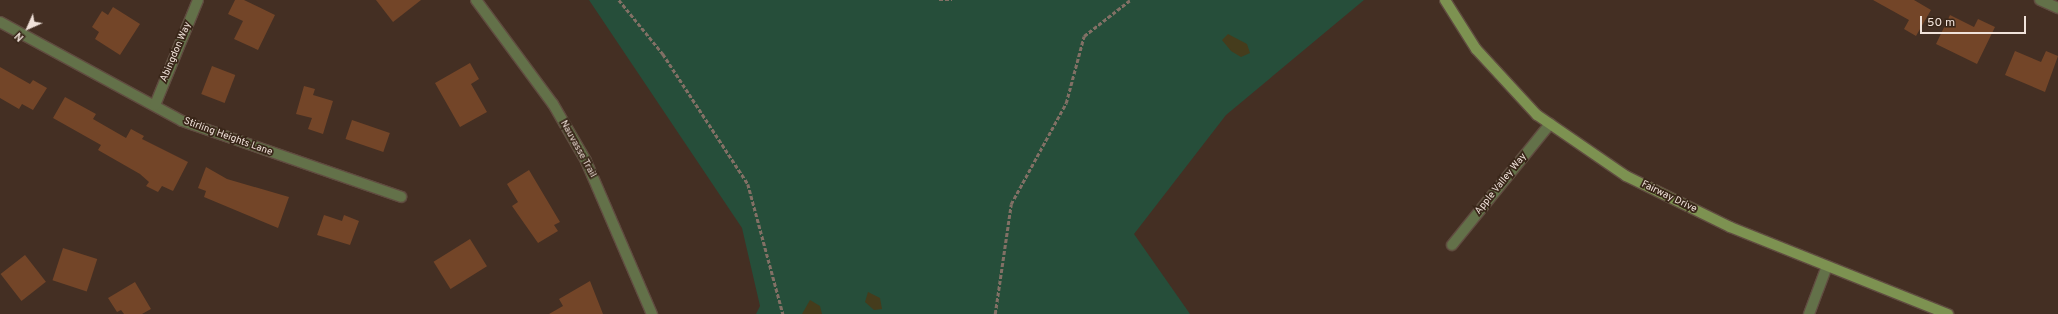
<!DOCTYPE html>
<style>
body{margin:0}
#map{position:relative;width:2058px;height:314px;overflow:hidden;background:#442f23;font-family:Overpass,sans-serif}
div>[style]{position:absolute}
.green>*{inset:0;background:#264e3a}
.sand>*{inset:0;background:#453c1c}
.building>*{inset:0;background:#734528;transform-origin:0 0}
.path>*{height:2.5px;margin-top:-1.25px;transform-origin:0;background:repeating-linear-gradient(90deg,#827065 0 4px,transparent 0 6px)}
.roads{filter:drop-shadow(1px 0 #604c40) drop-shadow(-1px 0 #604c40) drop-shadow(0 1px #604c40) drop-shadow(0 -1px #604c40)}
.street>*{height:10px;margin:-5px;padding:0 5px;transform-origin:5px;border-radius:5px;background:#637149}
.secondary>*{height:10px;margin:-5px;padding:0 5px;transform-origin:5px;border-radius:5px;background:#7d9251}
span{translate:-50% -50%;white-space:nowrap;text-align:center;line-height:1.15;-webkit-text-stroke:3.5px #392619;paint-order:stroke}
.street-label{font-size:10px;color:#f0e2da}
.north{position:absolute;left:8px;top:8px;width:40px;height:40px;-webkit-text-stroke:3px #392619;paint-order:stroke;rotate:225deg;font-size:11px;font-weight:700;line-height:16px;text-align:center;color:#f0e2da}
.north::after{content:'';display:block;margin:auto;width:14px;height:18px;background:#f0e2da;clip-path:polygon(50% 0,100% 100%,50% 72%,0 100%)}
.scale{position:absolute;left:1920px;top:16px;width:106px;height:18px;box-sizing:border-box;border:2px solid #f0e2da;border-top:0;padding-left:5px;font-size:12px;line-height:14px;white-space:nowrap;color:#f0e2da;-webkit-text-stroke:3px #392619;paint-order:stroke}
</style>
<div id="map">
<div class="green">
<i style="clip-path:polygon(589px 0,1364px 0,1226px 115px,1134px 234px,1190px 314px,756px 314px,760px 306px,742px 228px)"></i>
</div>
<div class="sand">
<i style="clip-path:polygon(1228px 34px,1247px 44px,1250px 53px,1241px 57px,1231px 51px,1222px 40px)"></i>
<i style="clip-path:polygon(868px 292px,880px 298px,882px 309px,874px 310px,865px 302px)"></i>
<i style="clip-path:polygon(810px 300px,820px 306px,822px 314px,802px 314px)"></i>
</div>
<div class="building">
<i style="clip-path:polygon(235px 0,244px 0,275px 15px,258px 50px,234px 39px,243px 21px,228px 14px)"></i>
<i style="clip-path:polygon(376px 0,421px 0,393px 22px)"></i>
<i style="clip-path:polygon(1873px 0,1914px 0,1931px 10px,1916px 36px,1904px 29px,1909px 20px)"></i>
<i style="clip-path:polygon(113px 7px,140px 24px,120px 55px,95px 39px,99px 32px,92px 27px,102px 11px,108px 15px)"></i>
<i style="clip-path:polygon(1950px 15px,1974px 27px,1978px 19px,1995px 27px,1977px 64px,1936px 44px)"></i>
<i style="clip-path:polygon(2015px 51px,2041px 62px,2046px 51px,2058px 56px,2045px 92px,2005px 75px)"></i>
<i style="clip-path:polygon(470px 63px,479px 79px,471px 84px,487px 112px,460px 127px,435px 83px)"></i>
<i style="left:212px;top:66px;width:25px;height:30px;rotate:21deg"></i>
<i style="clip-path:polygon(0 67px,30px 84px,33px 80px,47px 88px,33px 110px,22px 104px,19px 109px,0 98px)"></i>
<i style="clip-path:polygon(304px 86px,315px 89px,313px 95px,333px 101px,323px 134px,308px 129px,312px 118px,296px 114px)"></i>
<i style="clip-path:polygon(65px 97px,96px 114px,93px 119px,126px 138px,131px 129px,144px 136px,142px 139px,188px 162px,173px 191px,162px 186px,158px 192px,146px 186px,149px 182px,140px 174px,98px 150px,101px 145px,53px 118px)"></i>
<i style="left:352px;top:120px;width:40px;height:20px;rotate:19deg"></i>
<i style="clip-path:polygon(206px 167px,227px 179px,289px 197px,278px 228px,204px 197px,206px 191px,198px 188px)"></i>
<i style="clip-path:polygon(529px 170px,560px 222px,554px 225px,558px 231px,538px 243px,512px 206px,518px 202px,507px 184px)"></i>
<i style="clip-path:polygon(324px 215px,342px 221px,344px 215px,359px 221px,350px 245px,317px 235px)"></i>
<i style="left:470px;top:239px;width:32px;height:43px;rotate:58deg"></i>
<i style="left:63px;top:248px;width:36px;height:34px;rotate:18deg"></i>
<i style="left:25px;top:255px;width:34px;height:31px;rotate:52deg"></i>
<i style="clip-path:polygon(590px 281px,603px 314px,549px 314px,563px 306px,559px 299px)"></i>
<i style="clip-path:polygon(135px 282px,151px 309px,142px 314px,124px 314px,121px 310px,117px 312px,108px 298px)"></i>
</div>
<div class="path">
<i style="left:619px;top:0;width:70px;rotate:50.8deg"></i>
<i style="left:663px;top:54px;width:155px;rotate:56.8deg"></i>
<i style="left:748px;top:184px;width:135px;rotate:74.9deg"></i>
<i style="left:939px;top:0;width:13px"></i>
<i style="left:995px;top:314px;width:111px;rotate:-81.7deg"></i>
<i style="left:1011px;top:204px;width:115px;rotate:-61.4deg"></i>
<i style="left:1066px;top:103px;width:69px;rotate:-75deg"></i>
<i style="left:1084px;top:36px;width:58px;rotate:-38deg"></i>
</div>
<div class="roads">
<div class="street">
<i style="left:476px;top:0;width:129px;rotate:53.5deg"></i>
<i style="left:553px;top:104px;width:66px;rotate:59.9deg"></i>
<i style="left:586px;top:161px;width:167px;rotate:66.7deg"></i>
<i style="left:2040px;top:0;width:20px;rotate:24deg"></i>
<i style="left:0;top:22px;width:207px;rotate:28.5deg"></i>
<i style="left:182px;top:121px;width:232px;rotate:19.1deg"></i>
<i style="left:155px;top:105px;width:113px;rotate:-67.7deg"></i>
<i style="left:1452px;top:245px;width:156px;rotate:-51deg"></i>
<i style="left:1809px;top:314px;width:51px;rotate:-69.4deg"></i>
</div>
<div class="secondary">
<i style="left:1445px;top:0;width:58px;rotate:57.7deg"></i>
<i style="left:1476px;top:49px;width:90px;rotate:47.3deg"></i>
<i style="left:1537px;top:115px;width:108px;rotate:34.4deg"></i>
<i style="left:1626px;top:176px;width:116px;rotate:26.1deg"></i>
<i style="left:1730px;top:227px;width:235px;rotate:21.8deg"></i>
</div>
</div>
<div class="street-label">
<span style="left:176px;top:52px;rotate:-67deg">Abingdon Way</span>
<span style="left:228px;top:137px;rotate:20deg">Stirling Heights Lane</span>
<span style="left:578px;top:149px;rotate:61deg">Nauvasse Trail</span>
<span style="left:1501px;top:184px;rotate:-51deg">Apple Valley Way</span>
<span style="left:1669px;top:197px;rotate:26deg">Fairway Drive</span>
</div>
<div class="north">N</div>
<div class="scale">50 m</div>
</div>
